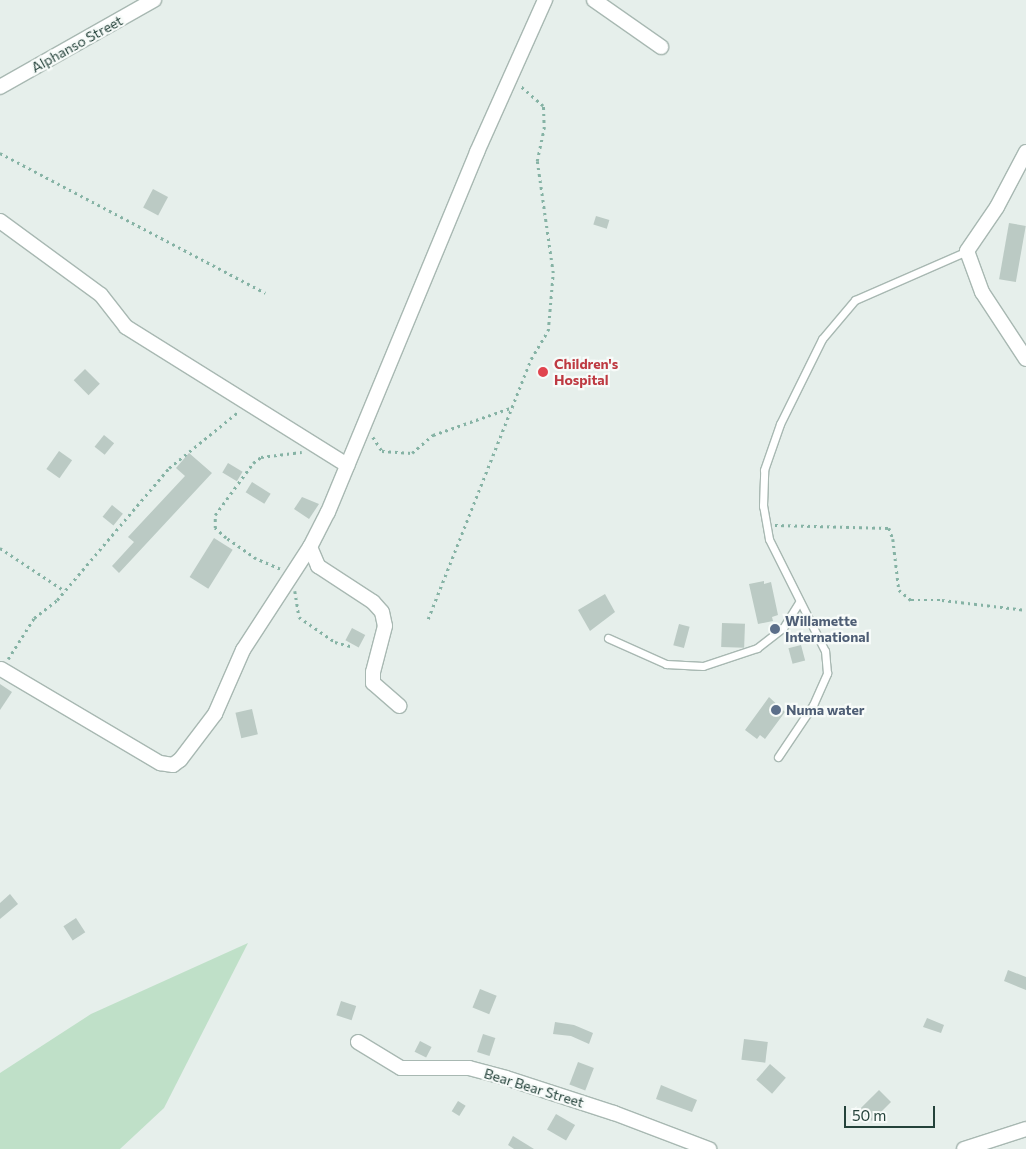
<!DOCTYPE html>
<style>
body{margin:0}
#map{position:relative;width:1026px;height:1149px;overflow:hidden;background:#e6efeb;font-family:Commissioner,sans-serif}
div>[style]{position:absolute}
.green>*{inset:0;background:#bfe0c8}
.building>*{inset:0;background:#bbcac4;transform-origin:0 0}
.path>*{height:2.5px;margin-top:-1.25px;transform-origin:0;background:repeating-linear-gradient(90deg,#86b3a5 0 2.5px,transparent 0 6.5px)}
.roads{filter:drop-shadow(1px 0 #a8b8b2) drop-shadow(-1px 0 #a8b8b2) drop-shadow(0 1px #a8b8b2) drop-shadow(0 -1px #a8b8b2)}
.lane>*{height:7px;margin:-3.5px;padding:0 3.5px;transform-origin:3.5px;border-radius:3.5px;background:#fff}
.street>*{height:14px;margin:-7px;padding:0 7px;transform-origin:7px;border-radius:7px;background:#fff}
.dots>*{width:14px;height:14px;translate:-50% -50%;box-sizing:border-box;border:2px solid #f7fbf9;border-radius:50%}
span{translate:-50% -50%;white-space:nowrap;text-align:center;line-height:1.15;-webkit-text-stroke:4.5px #f7fbf9;paint-order:stroke}
.street-label{font-size:14px;color:#24423a}
.health-label{font-size:14px;color:#be3a42;font-weight:700}
.left{translate:0 -50%;text-align:left}
.service-label{font-size:14px;color:#4e5e75;font-weight:700}
.scale{position:absolute;left:844px;top:1106px;width:91px;height:22px;box-sizing:border-box;border:2px solid #24423a;border-top:0;padding-left:6px;font-size:15px;line-height:18px;white-space:nowrap;color:#24423a;-webkit-text-stroke:4px #f7fbf9;paint-order:stroke}
</style>
<div id="map">
<div class="green">
<i style="clip-path:polygon(248px 943px,164px 1108px,120px 1149px,0 1149px,0 1073px,91px 1014px)"></i>
</div>
<div class="building">
<i style="left:153px;top:189px;width:17px;height:21px;rotate:28deg"></i>
<i style="left:596px;top:216px;width:14px;height:9px;rotate:17deg"></i>
<i style="left:1009px;top:223px;width:17px;height:57px;rotate:10deg"></i>
<i style="left:85px;top:369px;width:21px;height:16px;rotate:45deg"></i>
<i style="left:104px;top:435px;width:13px;height:15px;rotate:39deg"></i>
<i style="left:59px;top:451px;width:16px;height:22px;rotate:35deg"></i>
<i style="clip-path:polygon(189px 453px,212px 473px,119px 573px,112px 566px,134px 542px,128px 537px,185px 476px,176px 468px)"></i>
<i style="left:228px;top:463px;width:17px;height:11px;rotate:31deg"></i>
<i style="left:252px;top:482px;width:22px;height:12px;rotate:32deg"></i>
<i style="clip-path:polygon(302px 497px,319px 504px,309px 519px,294px 509px)"></i>
<i style="left:112px;top:505px;width:14px;height:15px;rotate:39deg"></i>
<i style="left:214px;top:538px;width:22px;height:46px;rotate:32deg"></i>
<i style="clip-path:polygon(764px 581px,764px 584px,771px 582px,778px 615px,772px 617px,773px 621px,758px 624px,749px 584px)"></i>
<i style="clip-path:polygon(605px 594px,615px 612px,590px 631px,578px 610px)"></i>
<i style="left:722px;top:623px;width:23px;height:24px;rotate:2deg"></i>
<i style="left:679px;top:624px;width:11px;height:22px;rotate:15deg"></i>
<i style="left:352px;top:628px;width:15px;height:14px;rotate:28deg"></i>
<i style="left:801px;top:645px;width:16px;height:13px;rotate:75deg"></i>
<i style="clip-path:polygon(0 684px,12px 692px,0 710px)"></i>
<i style="clip-path:polygon(769px 697px,785px 712px,765px 739px,760px 735px,757px 739px,745px 730px)"></i>
<i style="left:252px;top:709px;width:26px;height:17px;rotate:77deg"></i>
<i style="clip-path:polygon(10px 894px,18px 904px,0 919px,0 903px)"></i>
<i style="left:76px;top:918px;width:17px;height:15px;rotate:57deg"></i>
<i style="clip-path:polygon(1008px 970px,1026px 977px,1026px 990px,1004px 981px)"></i>
<i style="left:480px;top:989px;width:18px;height:20px;rotate:22deg"></i>
<i style="left:341px;top:1001px;width:16px;height:15px;rotate:18deg"></i>
<i style="clip-path:polygon(927px 1018px,944px 1025px,941px 1033px,923px 1027px)"></i>
<i style="clip-path:polygon(555px 1022px,574px 1025px,593px 1033px,589px 1044px,571px 1036px,553px 1034px)"></i>
<i style="left:483px;top:1034px;width:13px;height:19px;rotate:18deg"></i>
<i style="left:744px;top:1039px;width:24px;height:21px;rotate:7deg"></i>
<i style="left:420px;top:1041px;width:13px;height:12px;rotate:27deg"></i>
<i style="left:578px;top:1062px;width:17px;height:24px;rotate:21deg"></i>
<i style="left:770px;top:1064px;width:21px;height:21px;rotate:41deg"></i>
<i style="clip-path:polygon(661px 1085px,697px 1100px,692px 1112px,656px 1099px)"></i>
<i style="left:879px;top:1090px;width:17px;height:27px;rotate:45deg"></i>
<i style="left:458px;top:1101px;width:9px;height:12px;rotate:32deg"></i>
<i style="left:556px;top:1114px;width:22px;height:18px;rotate:30deg"></i>
<i style="clip-path:polygon(513px 1136px,534px 1149px,514px 1149px,508px 1145px)"></i>
</div>
<div class="path">
<i style="left:0;top:153px;width:300px;rotate:27.8deg"></i>
<i style="left:373px;top:437px;width:17px;rotate:57deg"></i>
<i style="left:382px;top:451px;width:30px;rotate:4deg"></i>
<i style="left:412px;top:453px;width:28px;rotate:-41deg"></i>
<i style="left:433px;top:435px;width:85px;rotate:-19.3deg"></i>
<i style="left:775px;top:525px;width:114px;rotate:1.5deg"></i>
<i style="left:889px;top:528px;width:12px;rotate:70deg"></i>
<i style="left:893px;top:539px;width:51px;rotate:83.3deg"></i>
<i style="left:899px;top:590px;width:16px;rotate:40deg"></i>
<i style="left:911px;top:600px;width:31px"></i>
<i style="left:942px;top:600px;width:85px;rotate:6.8deg"></i>
<i style="left:0;top:548px;width:78px;rotate:33.5deg"></i>
<i style="left:280px;top:569px;width:26px;rotate:-157deg"></i>
<i style="left:256px;top:559px;width:37px;rotate:-145deg"></i>
<i style="left:226px;top:538px;width:15px;rotate:-138deg"></i>
<i style="left:215px;top:528px;width:13px;rotate:-90deg"></i>
<i style="left:215px;top:515px;width:64px;rotate:-53.8deg"></i>
<i style="left:253px;top:463px;width:10px;rotate:-37deg"></i>
<i style="left:261px;top:457px;width:41px;rotate:-7deg"></i>
<i style="left:295px;top:591px;width:26px;rotate:81deg"></i>
<i style="left:299px;top:617px;width:44px;rotate:34.8deg"></i>
<i style="left:335px;top:642px;width:16px;rotate:15deg"></i>
<i style="left:428px;top:619px;width:280px;rotate:-68.4deg"></i>
<i style="left:531px;top:359px;width:33px;rotate:-59deg"></i>
<i style="left:548px;top:331px;width:58px;rotate:-85.1deg"></i>
<i style="left:553px;top:273px;width:113px;rotate:-98.1deg"></i>
<i style="left:537px;top:161px;width:33px;rotate:-78deg"></i>
<i style="left:544px;top:129px;width:23px;rotate:-92deg"></i>
<i style="left:543px;top:106px;width:30px;rotate:-139deg"></i>
<i style="left:8px;top:659px;width:49px;rotate:-57.6deg"></i>
<i style="left:34px;top:618px;width:29px;rotate:-38deg"></i>
<i style="left:57px;top:600px;width:173px;rotate:-49.7deg"></i>
<i style="left:169px;top:468px;width:89px;rotate:-39.1deg"></i>
</div>
<div class="roads">
<div class="lane">
<i style="left:608px;top:638px;width:64px;rotate:24.1deg"></i>
<i style="left:666px;top:664px;width:37px;rotate:3deg"></i>
<i style="left:703px;top:666px;width:57px;rotate:-18.4deg"></i>
<i style="left:757px;top:648px;width:33px;rotate:-38deg"></i>
<i style="left:783px;top:628px;width:31px;rotate:-58deg"></i>
<i style="left:778px;top:757px;width:63px;rotate:-56.1deg"></i>
<i style="left:813px;top:705px;width:35px;rotate:-66deg"></i>
<i style="left:827px;top:673px;width:22px;rotate:-95deg"></i>
<i style="left:825px;top:651px;width:125px;rotate:-116.6deg"></i>
<i style="left:769px;top:539px;width:34px;rotate:-100deg"></i>
<i style="left:763px;top:506px;width:36px;rotate:-88deg"></i>
<i style="left:764px;top:470px;width:49px;rotate:-70.8deg"></i>
<i style="left:780px;top:424px;width:95px;rotate:-63.7deg"></i>
<i style="left:822px;top:339px;width:51px;rotate:-49.8deg"></i>
<i style="left:855px;top:300px;width:122px;rotate:-23.6deg"></i>
</div>
<div class="street">
<i style="left:594px;top:0;width:82px;rotate:35deg"></i>
<i style="left:0;top:87px;width:177px;rotate:-29.5deg"></i>
<i style="left:1026px;top:152px;width:62px;rotate:117.8deg"></i>
<i style="left:997px;top:207px;width:53px;rotate:124.3deg"></i>
<i style="left:967px;top:251px;width:44px;rotate:69.9deg"></i>
<i style="left:982px;top:292px;width:80px;rotate:56.7deg"></i>
<i style="left:0;top:221px;width:125px;rotate:36.2deg"></i>
<i style="left:101px;top:295px;width:41px;rotate:52deg"></i>
<i style="left:126px;top:327px;width:261px;rotate:32deg"></i>
<i style="left:310px;top:547px;width:21px;rotate:67deg"></i>
<i style="left:318px;top:566px;width:66px;rotate:33.2deg"></i>
<i style="left:373px;top:602px;width:13px;rotate:48deg"></i>
<i style="left:382px;top:612px;width:14px;rotate:78deg"></i>
<i style="left:385px;top:626px;width:48px;rotate:104.6deg"></i>
<i style="left:373px;top:672px;width:11px;rotate:90deg"></i>
<i style="left:373px;top:683px;width:35px;rotate:41deg"></i>
<i style="left:1px;top:669px;width:185px;rotate:30.6deg"></i>
<i style="left:160px;top:763px;width:13px;rotate:9deg"></i>
<i style="left:173px;top:765px;width:9px;rotate:-36deg"></i>
<i style="left:180px;top:760px;width:58px;rotate:-52.7deg"></i>
<i style="left:215px;top:714px;width:70px;rotate:-66.4deg"></i>
<i style="left:243px;top:650px;width:123px;rotate:-57deg"></i>
<i style="left:310px;top:547px;width:39px;rotate:-63deg"></i>
<i style="left:328px;top:512px;width:390px;rotate:-67.5deg"></i>
<i style="left:477px;top:152px;width:167px;rotate:-65.9deg"></i>
<i style="left:358px;top:1042px;width:50px;rotate:31.2deg"></i>
<i style="left:401px;top:1068px;width:68px"></i>
<i style="left:469px;top:1068px;width:38px;rotate:15deg"></i>
<i style="left:506px;top:1078px;width:114px;rotate:18deg"></i>
<i style="left:614px;top:1113px;width:102px;rotate:20.8deg"></i>
<i style="left:964px;top:1149px;width:65px;rotate:-17.9deg"></i>
</div>
</div>
<div class="dots">
<i style="left:543px;top:372px;background:#e0444e"></i>
<i style="left:775px;top:629px;background:#5c6f8a"></i>
<i style="left:776px;top:710px;background:#5c6f8a"></i>
</div>
<div class="street-label">
<span style="left:77px;top:44px;rotate:-29deg">Alphanso Street</span>
<span style="left:534px;top:1088px;rotate:17deg">Bear Bear Street</span>
</div>
<div class="health-label">
<span class="left" style="left:554px;top:372px">Children's<br>Hospital</span>
</div>
<div class="service-label">
<span class="left" style="left:785px;top:629px">Willamette<br>International</span>
<span class="left" style="left:786px;top:710px">Numa water</span>
</div>
<div class="scale">50 m</div>
</div>
